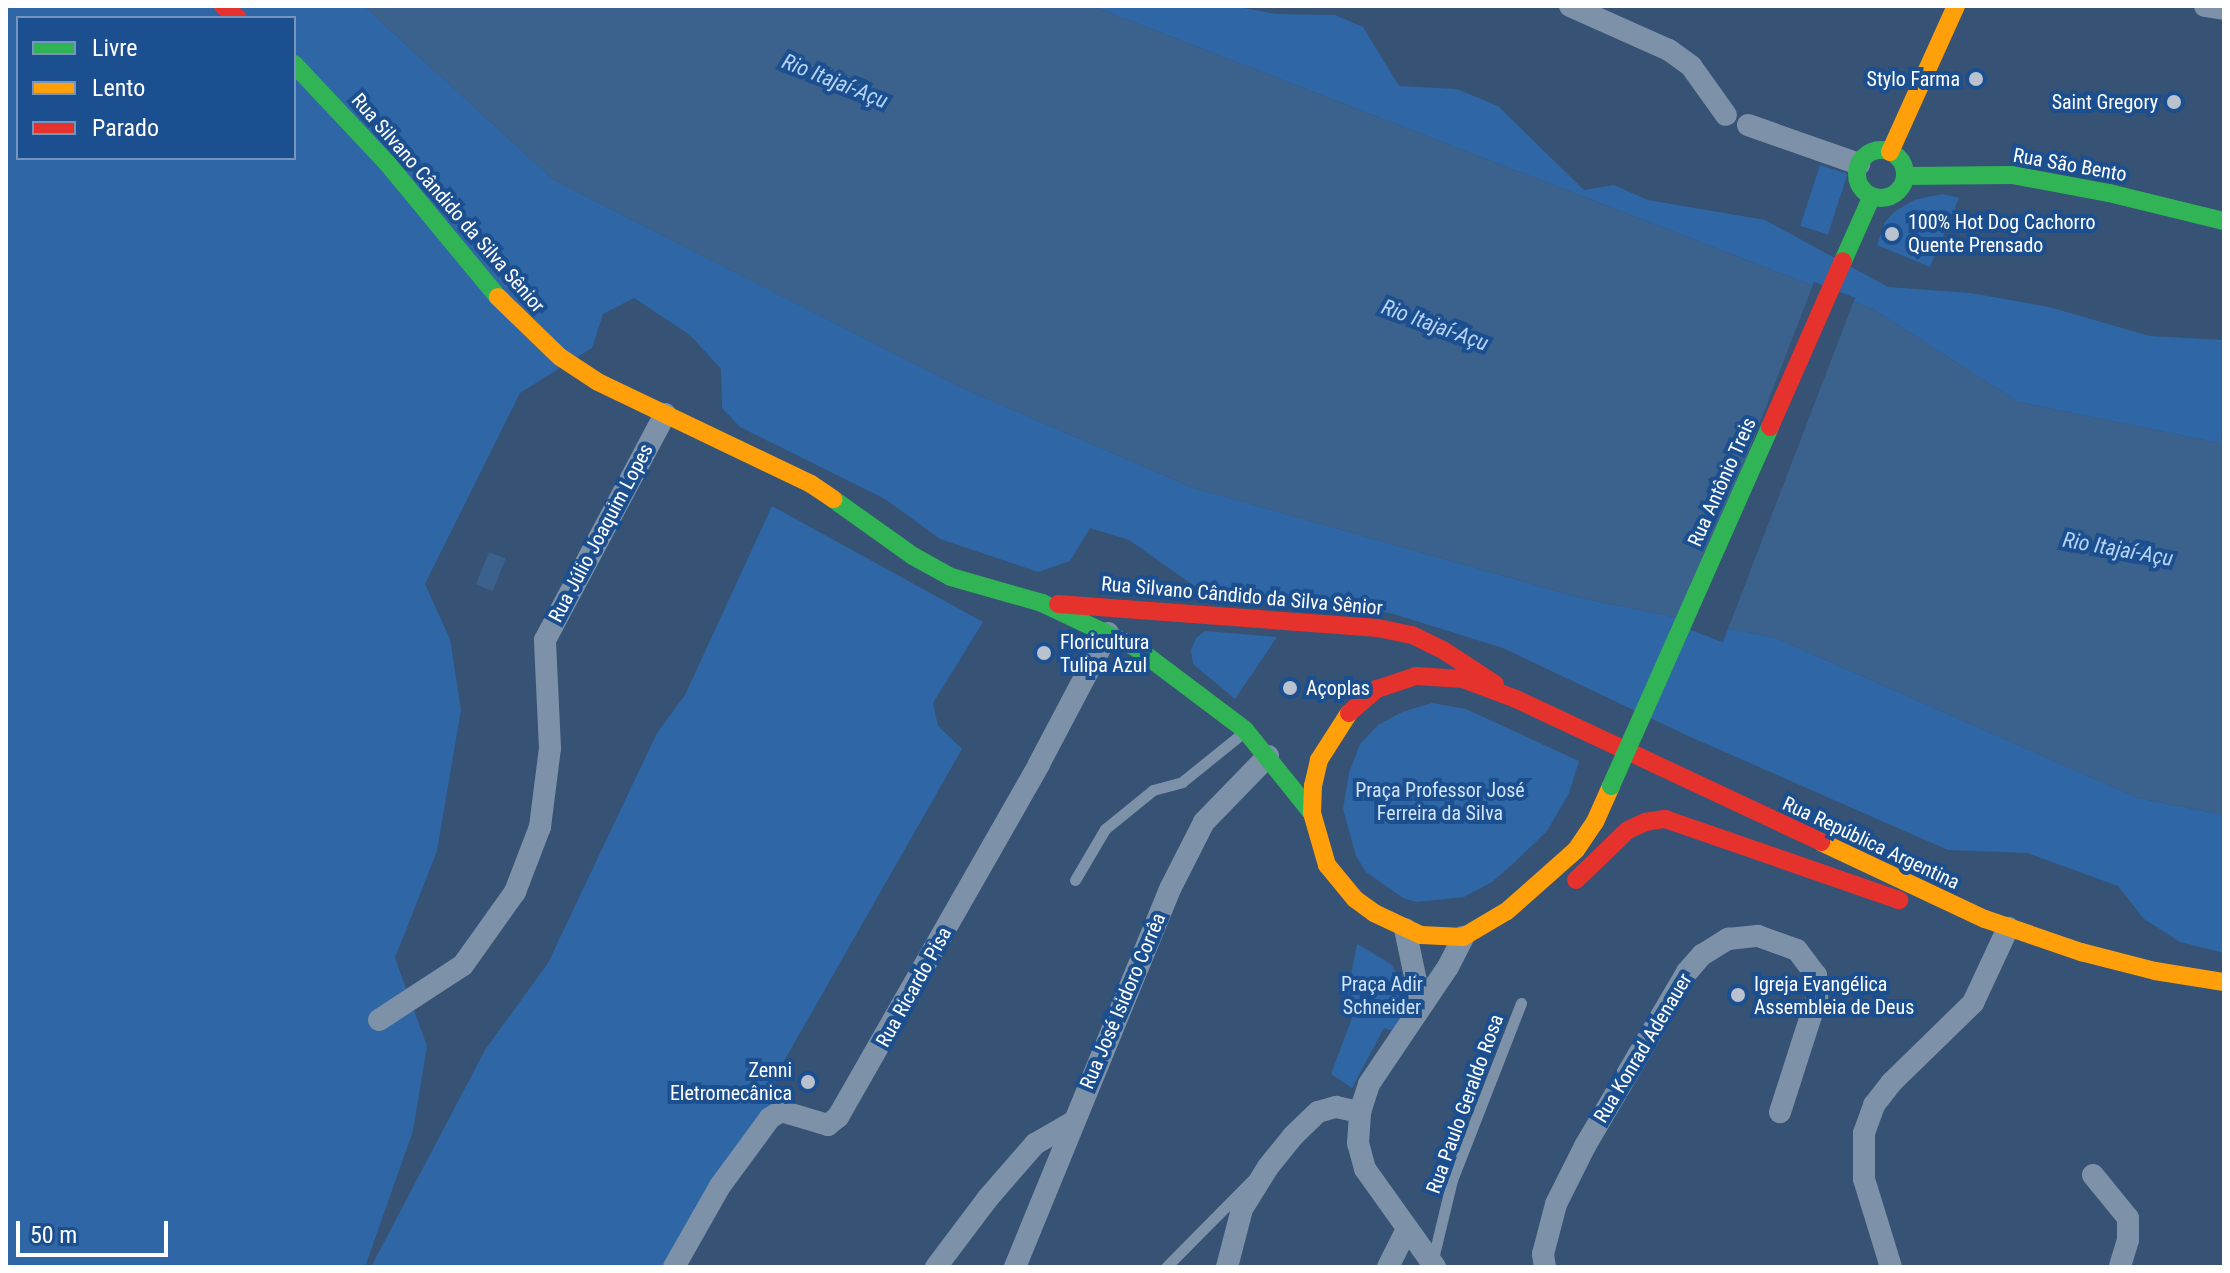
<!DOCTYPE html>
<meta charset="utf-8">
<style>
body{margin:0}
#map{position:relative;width:2230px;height:1273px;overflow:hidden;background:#365274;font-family:"Roboto Condensed",sans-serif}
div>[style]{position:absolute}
.green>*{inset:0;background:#2f66a5;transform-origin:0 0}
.water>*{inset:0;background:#3b618d;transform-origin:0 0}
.pier>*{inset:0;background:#365274;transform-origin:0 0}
.lane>*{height:11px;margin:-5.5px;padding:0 5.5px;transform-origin:5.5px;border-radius:5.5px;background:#7d92a8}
.street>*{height:22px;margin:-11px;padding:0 11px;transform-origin:11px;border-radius:11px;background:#7d92a8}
.fast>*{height:18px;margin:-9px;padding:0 9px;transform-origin:9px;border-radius:9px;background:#30b455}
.fast>.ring{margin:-9px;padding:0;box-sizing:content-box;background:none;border:18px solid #30b455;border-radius:50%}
.slow>*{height:18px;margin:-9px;padding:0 9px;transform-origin:9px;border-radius:9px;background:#ff9f0a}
.jam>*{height:18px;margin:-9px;padding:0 9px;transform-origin:9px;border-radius:9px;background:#e5322d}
.fast-bridge>*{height:18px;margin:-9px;padding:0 9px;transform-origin:9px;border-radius:9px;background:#30b455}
.jam-bridge>*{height:18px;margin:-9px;padding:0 9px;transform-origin:9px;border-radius:9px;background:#e5322d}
.dots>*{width:22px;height:22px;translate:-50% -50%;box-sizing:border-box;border:4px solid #1b4f8f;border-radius:50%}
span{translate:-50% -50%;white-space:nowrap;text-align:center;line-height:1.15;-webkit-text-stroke:8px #1b4f8f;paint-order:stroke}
.poi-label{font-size:20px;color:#fff}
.right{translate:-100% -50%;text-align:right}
.left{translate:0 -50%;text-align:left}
.street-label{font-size:20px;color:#fff}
.park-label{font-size:20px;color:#cfe3fa}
.water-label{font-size:22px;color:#b5d3f5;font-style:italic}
.frame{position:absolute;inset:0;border:8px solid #fff;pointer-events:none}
.legend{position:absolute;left:16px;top:16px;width:280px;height:144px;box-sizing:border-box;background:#1b4f8f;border:2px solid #7695bc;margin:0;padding:10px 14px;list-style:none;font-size:24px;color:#fff}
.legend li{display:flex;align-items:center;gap:16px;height:40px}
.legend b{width:40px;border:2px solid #7695bc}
.scale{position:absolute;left:16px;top:1221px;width:152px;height:36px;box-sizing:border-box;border:4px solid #fff;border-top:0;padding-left:10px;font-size:24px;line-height:28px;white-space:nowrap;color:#fff;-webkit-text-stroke:6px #1b4f8f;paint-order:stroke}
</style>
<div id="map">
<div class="green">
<i style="clip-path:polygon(evenodd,6px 6px,364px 6px,554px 180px,960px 387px,1191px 487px,1581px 598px,1776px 638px,2138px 798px,2224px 815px,2224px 953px,2180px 942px,2144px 919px,2118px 886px,2027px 853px,1948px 850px,1686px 735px,1503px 648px,1390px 613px,1200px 590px,1129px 540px,1090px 528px,1070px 561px,1038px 572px,940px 539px,885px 499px,740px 427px,722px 408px,721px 369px,690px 335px,634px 298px,603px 314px,592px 348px,520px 393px,425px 584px,450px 639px,461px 710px,437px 851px,395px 958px,427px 1046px,413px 1131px,365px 1267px,6px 1267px,6px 6px,18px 18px,294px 18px,294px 158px,18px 158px,18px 18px)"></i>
<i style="clip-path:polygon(1092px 6px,1233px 6px,1276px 14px,1335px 15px,1363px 27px,1399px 86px,1457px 89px,1498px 106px,1584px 190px,1614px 185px,1648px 200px,1765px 220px,1888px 287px,1971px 293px,2049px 307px,2150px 336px,2224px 340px,2224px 444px,2018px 402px,1873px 309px)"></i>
<i style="left:1820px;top:165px;width:29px;height:64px;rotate:18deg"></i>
<i style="clip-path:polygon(1942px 194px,1959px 198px,1930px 267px,1877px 245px,1885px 222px,1894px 212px,1914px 200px)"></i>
<i style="clip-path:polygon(772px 506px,983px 622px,933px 703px,938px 726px,962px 749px,776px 1075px,774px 1099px,680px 1267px,371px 1267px,485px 1050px,548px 963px,657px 733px,685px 695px)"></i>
<i style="clip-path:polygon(1205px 631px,1277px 637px,1235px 699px,1193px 664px,1191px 650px,1196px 638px)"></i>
<i style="clip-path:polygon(1432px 703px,1466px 709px,1579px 761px,1569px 793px,1547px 831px,1514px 863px,1492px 882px,1464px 897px,1416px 902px,1403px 898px,1366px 872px,1356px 856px,1343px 809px,1349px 773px,1360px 744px,1378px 725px,1402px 712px)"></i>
<i style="clip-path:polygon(1357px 944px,1391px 964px,1404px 986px,1408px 1003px,1396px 1032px,1384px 1028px,1352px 1088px,1331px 1074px,1358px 1002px,1347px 996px)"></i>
</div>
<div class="water">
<i style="clip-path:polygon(364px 6px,1092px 6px,1873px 309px,2018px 402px,2224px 444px,2224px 815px,2138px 798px,1776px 638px,1581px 598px,1191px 487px,960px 387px,554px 180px)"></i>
<i style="left:489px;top:552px;width:18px;height:35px;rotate:22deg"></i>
</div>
<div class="pier">
<i style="left:1814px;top:282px;width:44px;height:369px;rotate:21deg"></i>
</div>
<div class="lane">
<i style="left:1075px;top:880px;width:59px;rotate:-59.5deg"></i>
<i style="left:1105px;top:829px;width:62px;rotate:-39.1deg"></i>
<i style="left:1153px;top:790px;width:30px;rotate:-15deg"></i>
<i style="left:1182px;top:782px;width:80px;rotate:-38.9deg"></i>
<i style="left:1432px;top:1263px;width:85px;rotate:-76.5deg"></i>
<i style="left:1452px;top:1180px;width:190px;rotate:-68.7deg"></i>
<i style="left:1166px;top:1267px;width:122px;rotate:-45.3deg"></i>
</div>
<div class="street">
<i style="left:1570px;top:6px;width:108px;rotate:24deg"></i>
<i style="left:1669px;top:50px;width:27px;rotate:36deg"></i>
<i style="left:1691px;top:66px;width:60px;rotate:54.5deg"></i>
<i style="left:2205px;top:6px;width:19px;rotate:9deg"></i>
<i style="left:1748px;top:125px;width:118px;rotate:19.4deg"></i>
<i style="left:1405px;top:929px;width:78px;rotate:78.1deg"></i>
<i style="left:379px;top:1020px;width:100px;rotate:-33.2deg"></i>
<i style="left:463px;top:965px;width:90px;rotate:-54.5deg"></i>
<i style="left:515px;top:892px;width:70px;rotate:-69deg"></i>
<i style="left:540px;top:827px;width:80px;rotate:-82.8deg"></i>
<i style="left:550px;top:748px;width:108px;rotate:-92.7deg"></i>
<i style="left:545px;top:640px;width:256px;rotate:-62deg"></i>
<i style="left:2093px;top:1175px;width:55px;rotate:50.9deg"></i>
<i style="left:2128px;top:1218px;width:22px;rotate:90deg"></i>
<i style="left:2128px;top:1240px;width:28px;rotate:107deg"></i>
<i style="left:674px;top:1267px;width:93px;rotate:-60.4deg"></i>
<i style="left:720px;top:1186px;width:84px;rotate:-53.7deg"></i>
<i style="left:770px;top:1118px;width:13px;rotate:-32deg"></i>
<i style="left:781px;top:1111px;width:49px;rotate:16.6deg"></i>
<i style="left:828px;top:1125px;width:13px;rotate:-39deg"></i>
<i style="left:838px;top:1117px;width:406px;rotate:-60.3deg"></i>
<i style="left:1039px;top:764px;width:148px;rotate:-62.2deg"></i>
<i style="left:936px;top:1267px;width:86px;rotate:-53deg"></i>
<i style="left:988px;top:1198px;width:72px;rotate:-49deg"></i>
<i style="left:1035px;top:1144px;width:44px;rotate:-30.1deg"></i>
<i style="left:1015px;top:1267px;width:409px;rotate:-67.7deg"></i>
<i style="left:1170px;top:889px;width:75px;rotate:-63.1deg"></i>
<i style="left:1204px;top:822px;width:92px;rotate:-45.9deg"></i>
<i style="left:1227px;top:1267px;width:60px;rotate:-75.5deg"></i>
<i style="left:1242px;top:1209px;width:49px;rotate:-58.2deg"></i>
<i style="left:1268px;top:1167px;width:40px;rotate:-51deg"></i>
<i style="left:1293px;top:1136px;width:35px;rotate:-44deg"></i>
<i style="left:1318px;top:1112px;width:19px;rotate:-16deg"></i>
<i style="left:1336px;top:1107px;width:25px;rotate:12deg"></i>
<i style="left:1388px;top:1267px;width:42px;rotate:-63.4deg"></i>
<i style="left:1435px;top:1267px;width:120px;rotate:-125.5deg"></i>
<i style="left:1365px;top:1169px;width:27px;rotate:-105deg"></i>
<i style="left:1358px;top:1143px;width:31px;rotate:-86deg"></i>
<i style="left:1360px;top:1112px;width:29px;rotate:-72deg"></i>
<i style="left:1369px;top:1084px;width:141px;rotate:-56deg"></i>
<i style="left:1448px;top:967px;width:34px;rotate:-63deg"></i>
<i style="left:1545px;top:1267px;width:13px;rotate:-99deg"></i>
<i style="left:1543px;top:1254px;width:52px;rotate:-75.4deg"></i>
<i style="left:1556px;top:1204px;width:65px;rotate:-63.4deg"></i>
<i style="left:1585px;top:1146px;width:202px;rotate:-59.6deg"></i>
<i style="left:1687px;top:972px;width:23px;rotate:-49deg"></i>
<i style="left:1702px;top:955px;width:31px;rotate:-32deg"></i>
<i style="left:1728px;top:939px;width:30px;rotate:-6deg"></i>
<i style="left:1758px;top:936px;width:41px;rotate:19.7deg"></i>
<i style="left:1797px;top:950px;width:31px;rotate:53deg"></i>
<i style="left:1816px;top:975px;width:22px;rotate:87deg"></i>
<i style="left:1817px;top:997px;width:121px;rotate:107.8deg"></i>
<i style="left:1891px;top:1267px;width:92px;rotate:-107.1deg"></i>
<i style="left:1864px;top:1179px;width:46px;rotate:-90deg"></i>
<i style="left:1864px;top:1133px;width:30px;rotate:-70deg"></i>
<i style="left:1874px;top:1105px;width:28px;rotate:-52deg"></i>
<i style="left:1891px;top:1083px;width:115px;rotate:-44.3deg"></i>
<i style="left:1973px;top:1003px;width:83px;rotate:-65deg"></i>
</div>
<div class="fast">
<i style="left:294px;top:64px;width:136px;rotate:46.8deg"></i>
<i style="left:387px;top:163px;width:174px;rotate:50.4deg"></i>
<i class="ring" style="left:1857px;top:150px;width:30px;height:30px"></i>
<i style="left:1905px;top:176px;width:107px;rotate:-0.5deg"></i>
<i style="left:2012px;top:175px;width:99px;rotate:10.5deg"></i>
<i style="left:2109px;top:193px;width:118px;rotate:13.7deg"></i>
<i style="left:1843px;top:261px;width:71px;rotate:-66deg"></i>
<i style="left:833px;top:499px;width:98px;rotate:35.5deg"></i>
<i style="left:913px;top:556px;width:43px;rotate:28.9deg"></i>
<i style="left:951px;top:577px;width:95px;rotate:15.9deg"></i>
<i style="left:1042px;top:603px;width:103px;rotate:25.3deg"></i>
<i style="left:1135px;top:647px;width:138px;rotate:37deg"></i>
<i style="left:1245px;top:730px;width:107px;rotate:51.1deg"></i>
</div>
<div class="slow">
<i style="left:1890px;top:152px;width:160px;rotate:-65.7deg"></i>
<i style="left:498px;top:297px;width:86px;rotate:44.1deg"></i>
<i style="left:560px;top:357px;width:45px;rotate:33.3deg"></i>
<i style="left:598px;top:382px;width:236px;rotate:25.6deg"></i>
<i style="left:811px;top:484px;width:27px;rotate:34deg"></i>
<i style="left:1349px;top:713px;width:56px;rotate:122.6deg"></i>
<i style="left:1319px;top:760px;width:26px;rotate:103deg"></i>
<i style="left:1313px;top:785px;width:28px;rotate:92deg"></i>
<i style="left:1312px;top:813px;width:54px;rotate:73.9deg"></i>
<i style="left:1327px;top:865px;width:44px;rotate:50.5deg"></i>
<i style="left:1355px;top:899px;width:24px;rotate:36deg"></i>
<i style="left:1374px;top:913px;width:52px;rotate:25.1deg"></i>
<i style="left:1421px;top:935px;width:42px;rotate:2.7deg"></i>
<i style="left:1463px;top:937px;width:51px;rotate:-30.6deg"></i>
<i style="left:1507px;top:911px;width:92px;rotate:-41.5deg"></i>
<i style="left:1576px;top:850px;width:34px;rotate:-56deg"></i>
<i style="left:1595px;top:822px;width:39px;rotate:-66deg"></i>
<i style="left:1821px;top:842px;width:181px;rotate:25.2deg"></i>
<i style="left:1985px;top:919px;width:102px;rotate:19deg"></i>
<i style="left:2081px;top:952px;width:76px;rotate:14.4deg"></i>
<i style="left:2155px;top:971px;width:70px;rotate:9.1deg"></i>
</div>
<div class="jam">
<i style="left:223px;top:6px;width:19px;rotate:39deg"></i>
<i style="left:1058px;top:604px;width:321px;rotate:4.3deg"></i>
<i style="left:1378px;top:628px;width:35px;rotate:12deg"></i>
<i style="left:1412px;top:635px;width:34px;rotate:26deg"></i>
<i style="left:1443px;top:650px;width:62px;rotate:33.2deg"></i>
<i style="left:1349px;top:713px;width:37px;rotate:-41deg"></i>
<i style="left:1377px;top:689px;width:41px;rotate:-18.4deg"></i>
<i style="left:1416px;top:676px;width:47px;rotate:3.7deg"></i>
<i style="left:1463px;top:679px;width:57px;rotate:20.7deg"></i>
<i style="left:1516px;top:699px;width:337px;rotate:25.1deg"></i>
<i style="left:1576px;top:880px;width:72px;rotate:-43.9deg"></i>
<i style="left:1628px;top:830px;width:19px;rotate:-25deg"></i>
<i style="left:1645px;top:822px;width:20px;rotate:-9deg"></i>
<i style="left:1665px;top:819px;width:248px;rotate:19.1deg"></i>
</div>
<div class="fast-bridge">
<i style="left:1611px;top:786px;width:393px;rotate:-66.1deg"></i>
</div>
<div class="jam-bridge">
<i style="left:1770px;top:427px;width:181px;rotate:-66.3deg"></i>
</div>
<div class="dots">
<i style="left:1976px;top:79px;background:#b9c2ce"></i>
<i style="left:2174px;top:102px;background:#b9c2ce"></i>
<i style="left:1892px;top:234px;background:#b9c2ce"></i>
<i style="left:1044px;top:653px;background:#b9c2ce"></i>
<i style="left:1290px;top:688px;background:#b9c2ce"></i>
<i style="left:1738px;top:995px;background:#b9c2ce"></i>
<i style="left:808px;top:1082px;background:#b9c2ce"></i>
</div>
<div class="poi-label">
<span class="right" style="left:1960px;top:79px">Stylo Farma</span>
<span class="right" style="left:2158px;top:102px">Saint Gregory</span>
<span class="left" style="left:1908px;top:234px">100% Hot Dog Cachorro<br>Quente Prensado</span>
<span class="left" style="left:1060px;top:654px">Floricultura<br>Tulipa Azul</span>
<span class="left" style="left:1306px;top:688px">Açoplas</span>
<span class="left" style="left:1754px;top:996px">Igreja Evangélica<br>Assembleia de Deus</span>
<span class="right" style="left:792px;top:1082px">Zenni<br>Eletromecânica</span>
</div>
<div class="street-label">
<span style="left:2070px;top:165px;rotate:10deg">Rua São Bento</span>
<span style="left:448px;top:203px;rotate:49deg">Rua Silvano Cândido da Silva Sênior</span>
<span style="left:1722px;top:482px;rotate:-66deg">Rua Antônio Treis</span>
<span style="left:601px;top:533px;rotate:-62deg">Rua Júlio Joaquim Lopes</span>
<span style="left:1242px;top:596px;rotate:5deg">Rua Silvano Cândido da Silva Sênior</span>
<span style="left:1871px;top:843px;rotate:25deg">Rua República Argentina</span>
<span style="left:914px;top:987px;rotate:-61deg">Rua Ricardo Pisa</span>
<span style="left:1123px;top:1001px;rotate:-67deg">Rua José Isidoro Corrêa</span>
<span style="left:1643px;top:1048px;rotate:-59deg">Rua Konrad Adenauer</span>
<span style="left:1465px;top:1104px;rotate:-70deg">Rua Paulo Geraldo Rosa</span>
</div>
<div class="park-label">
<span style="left:1440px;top:802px">Praça Professor José<br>Ferreira da Silva</span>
<span style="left:1382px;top:996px">Praça Adir<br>Schneider</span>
</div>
<div class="water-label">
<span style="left:835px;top:81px;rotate:22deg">Rio Itajaí-Açu</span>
<span style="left:1435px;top:325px;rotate:20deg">Rio Itajaí-Açu</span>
<span style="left:2118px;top:549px;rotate:10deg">Rio Itajaí-Açu</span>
</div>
<div class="frame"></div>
<ul class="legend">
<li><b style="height:10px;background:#30b455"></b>Livre</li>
<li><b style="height:10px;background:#ff9f0a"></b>Lento</li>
<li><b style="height:10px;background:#e5322d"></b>Parado</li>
</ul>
<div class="scale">50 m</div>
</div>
